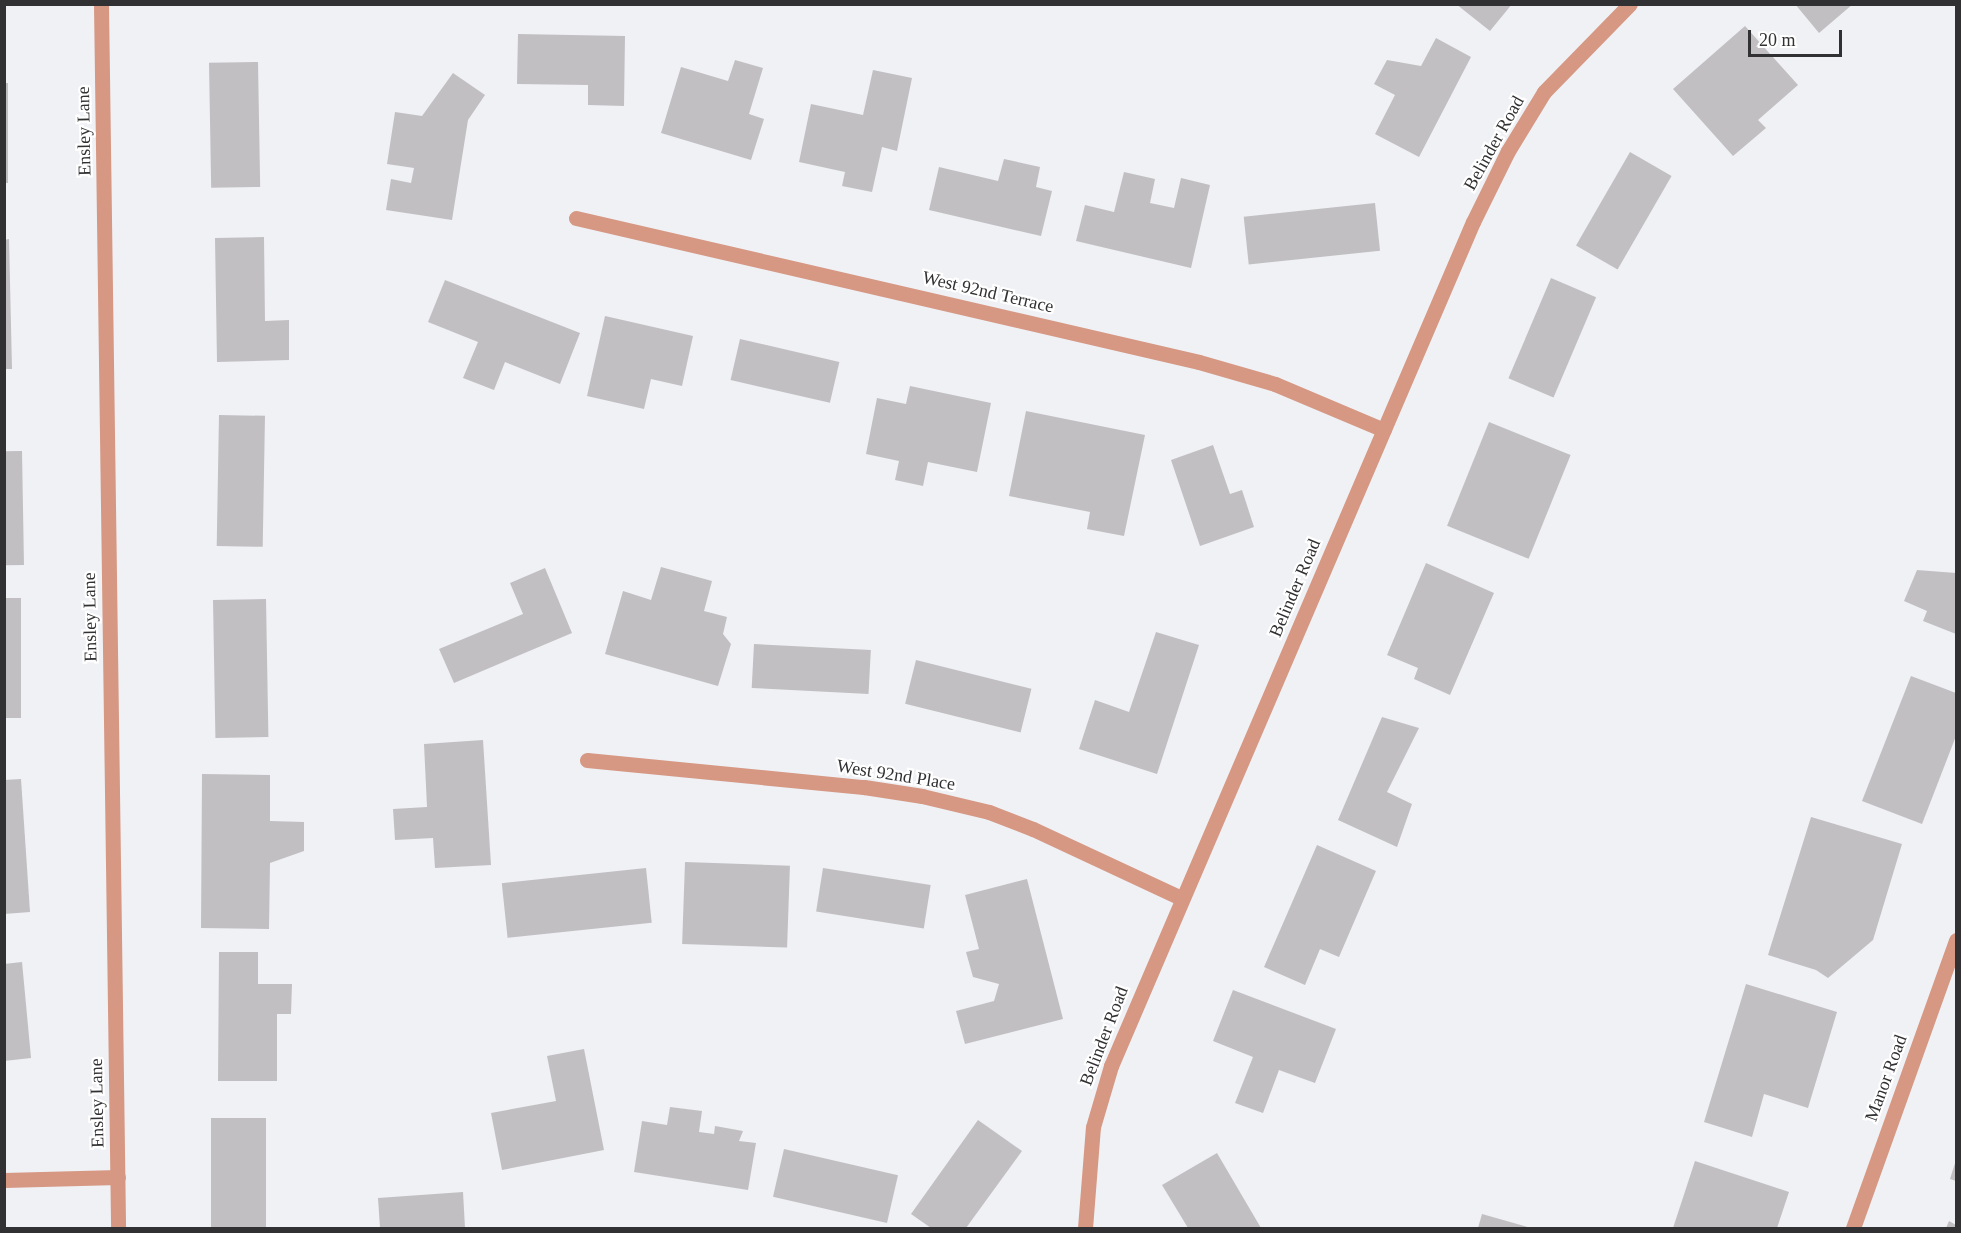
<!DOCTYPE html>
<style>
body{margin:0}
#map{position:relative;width:1961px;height:1233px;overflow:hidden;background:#eff1f5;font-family:Georgia,serif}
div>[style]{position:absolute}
.building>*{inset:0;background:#c2bfc2;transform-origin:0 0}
.minor>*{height:15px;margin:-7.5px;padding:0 7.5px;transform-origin:7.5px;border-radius:7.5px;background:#d69783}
span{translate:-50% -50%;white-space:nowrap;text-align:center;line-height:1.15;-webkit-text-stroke:4.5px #fff;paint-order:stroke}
.street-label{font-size:18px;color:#313133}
.frame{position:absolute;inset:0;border:6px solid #313133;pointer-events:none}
.scale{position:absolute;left:1748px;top:30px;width:94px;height:27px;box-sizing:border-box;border:3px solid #313133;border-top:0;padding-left:8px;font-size:18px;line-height:21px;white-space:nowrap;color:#313133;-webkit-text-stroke:4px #fff;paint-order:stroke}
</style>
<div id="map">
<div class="building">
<i style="clip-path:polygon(1456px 4px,1512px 4px,1490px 31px)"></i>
<i style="clip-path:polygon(1795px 4px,1853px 4px,1819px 33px)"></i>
<i style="clip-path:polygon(1745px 26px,1798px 85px,1758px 120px,1766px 128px,1733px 156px,1673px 89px)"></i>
<i style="clip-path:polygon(518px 34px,625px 36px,624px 106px,588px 105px,588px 85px,517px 84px)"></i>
<i style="clip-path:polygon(1436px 38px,1471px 57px,1419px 157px,1375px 134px,1395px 95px,1374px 84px,1387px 60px,1421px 66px)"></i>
<i style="clip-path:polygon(735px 60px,763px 68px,749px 114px,764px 119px,751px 160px,661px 133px,681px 67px,728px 81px)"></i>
<i style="left:258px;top:62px;width:125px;height:49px;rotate:89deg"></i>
<i style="clip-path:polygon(873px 70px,912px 78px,897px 151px,882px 147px,872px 192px,842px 186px,845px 172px,799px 162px,811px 104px,863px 115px)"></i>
<i style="clip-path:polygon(453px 73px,485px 95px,468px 120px,452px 220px,386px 210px,391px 179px,411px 183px,414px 168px,387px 164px,395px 112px,422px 116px)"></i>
<i style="left:4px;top:83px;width:4px;height:100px"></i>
<i style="left:1630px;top:152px;width:48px;height:108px;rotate:30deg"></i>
<i style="clip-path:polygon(1004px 159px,1040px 167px,1036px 187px,1052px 191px,1041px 236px,929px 210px,939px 167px,998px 181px)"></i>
<i style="clip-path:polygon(1124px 172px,1155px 179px,1150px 203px,1174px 208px,1181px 178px,1210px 185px,1191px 268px,1076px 241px,1085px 205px,1114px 212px)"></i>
<i style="left:1375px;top:203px;width:48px;height:132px;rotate:84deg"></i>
<i style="clip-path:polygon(264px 237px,265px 321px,289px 320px,289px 360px,217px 362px,215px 238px)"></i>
<i style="clip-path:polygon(9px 239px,12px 369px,4px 369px,4px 240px)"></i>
<i style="left:1551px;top:278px;width:49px;height:109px;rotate:23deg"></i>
<i style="clip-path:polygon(445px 280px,580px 333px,560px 384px,505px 362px,494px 390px,463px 378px,478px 342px,428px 322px)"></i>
<i style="clip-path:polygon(605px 316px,693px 336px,682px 386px,651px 379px,644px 409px,587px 396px)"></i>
<i style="left:740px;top:339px;width:102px;height:42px;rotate:13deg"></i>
<i style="clip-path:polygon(910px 386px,991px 403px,977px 472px,928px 462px,923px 486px,895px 480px,899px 461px,866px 454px,877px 398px,906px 404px)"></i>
<i style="clip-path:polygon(1026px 411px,1145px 435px,1124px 536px,1087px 529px,1090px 512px,1009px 496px)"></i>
<i style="left:219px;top:415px;width:46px;height:131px;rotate:1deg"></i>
<i style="left:1489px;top:422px;width:88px;height:112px;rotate:22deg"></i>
<i style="clip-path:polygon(1213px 445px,1230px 494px,1242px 490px,1254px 527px,1200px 546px,1171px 460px)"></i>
<i style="left:22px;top:451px;width:114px;height:18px;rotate:89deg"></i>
<i style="clip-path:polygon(1426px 563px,1494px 593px,1450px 695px,1414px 679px,1418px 668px,1387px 655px)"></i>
<i style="clip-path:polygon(661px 567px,712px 581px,704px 611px,727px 617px,723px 634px,731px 644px,718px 686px,605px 654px,623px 591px,651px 600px)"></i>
<i style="clip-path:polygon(545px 568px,572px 633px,454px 683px,439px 649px,523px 614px,510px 583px)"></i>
<i style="clip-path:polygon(1917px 570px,1956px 573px,1956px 634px,1923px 621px,1927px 611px,1904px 601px)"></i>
<i style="left:4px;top:598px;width:17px;height:120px"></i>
<i style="left:266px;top:599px;width:138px;height:53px;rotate:89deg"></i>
<i style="clip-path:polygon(1156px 632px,1199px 645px,1157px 774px,1079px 749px,1095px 700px,1129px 712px)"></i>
<i style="left:754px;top:644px;width:117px;height:44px;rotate:3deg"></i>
<i style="left:916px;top:660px;width:119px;height:45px;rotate:14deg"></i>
<i style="clip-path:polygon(1911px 676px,1956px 693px,1956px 736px,1922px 824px,1862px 801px)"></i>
<i style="clip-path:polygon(1382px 717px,1419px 728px,1387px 792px,1412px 804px,1397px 847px,1338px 820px)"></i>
<i style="clip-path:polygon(483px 740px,491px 865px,435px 868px,433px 838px,395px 840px,393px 809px,427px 807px,424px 744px)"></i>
<i style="clip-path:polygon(202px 774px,270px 775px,270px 821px,304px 822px,304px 851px,270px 863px,269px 929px,201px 928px)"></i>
<i style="clip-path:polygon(21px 779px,30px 912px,4px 914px,4px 780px)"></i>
<i style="clip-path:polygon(1811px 817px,1902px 844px,1873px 940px,1828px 978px,1816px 970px,1768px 955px)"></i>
<i style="clip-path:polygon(1317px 845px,1376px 871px,1339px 957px,1320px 949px,1305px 985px,1264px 967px)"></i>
<i style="left:685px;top:862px;width:105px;height:82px;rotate:2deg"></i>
<i style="left:646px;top:868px;width:55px;height:145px;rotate:84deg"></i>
<i style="left:823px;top:868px;width:109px;height:44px;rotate:9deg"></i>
<i style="clip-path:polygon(1027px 879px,1063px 1019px,965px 1044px,956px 1011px,994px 1001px,999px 984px,973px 977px,966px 952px,979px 949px,965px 895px)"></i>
<i style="clip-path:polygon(219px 952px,258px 952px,258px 984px,292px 984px,291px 1014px,277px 1014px,277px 1081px,218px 1081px)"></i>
<i style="clip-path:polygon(22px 962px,31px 1058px,4px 1061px,4px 964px)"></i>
<i style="clip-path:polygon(1746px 984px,1837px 1012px,1808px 1108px,1764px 1094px,1752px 1137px,1704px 1122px)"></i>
<i style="clip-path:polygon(1233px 990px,1336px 1029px,1315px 1083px,1279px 1070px,1263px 1113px,1235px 1103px,1253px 1057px,1213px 1041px)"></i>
<i style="clip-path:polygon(584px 1049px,604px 1150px,502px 1170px,491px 1113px,556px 1101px,547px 1056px)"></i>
<i style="clip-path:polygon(670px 1107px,702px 1111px,699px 1132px,714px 1134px,715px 1126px,743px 1131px,739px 1141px,756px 1143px,748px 1190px,634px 1172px,642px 1121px,667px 1125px)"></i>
<i style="left:211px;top:1118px;width:55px;height:110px"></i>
<i style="clip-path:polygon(978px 1120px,1022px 1151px,966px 1228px,931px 1228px,911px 1214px)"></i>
<i style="left:784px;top:1149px;width:117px;height:49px;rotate:13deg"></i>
<i style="clip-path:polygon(1217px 1153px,1261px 1228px,1188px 1228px,1162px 1185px)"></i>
<i style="clip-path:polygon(1956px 1160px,1956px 1181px,1950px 1179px)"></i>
<i style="clip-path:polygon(1695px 1161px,1789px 1192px,1777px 1228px,1673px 1228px)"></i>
<i style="clip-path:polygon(463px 1192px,465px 1228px,380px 1228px,378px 1198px)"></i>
<i style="clip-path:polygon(1482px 1214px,1531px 1228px,1478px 1228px)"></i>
<i style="clip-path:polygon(1949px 1221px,1956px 1225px,1956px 1228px,1946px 1228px)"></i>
</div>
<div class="minor">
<i style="left:101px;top:4px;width:1224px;rotate:89.2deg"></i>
<i style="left:576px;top:218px;width:639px;rotate:13.01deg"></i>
<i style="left:1199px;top:362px;width:79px;rotate:16.1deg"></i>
<i style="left:1275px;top:384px;width:118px;rotate:22.9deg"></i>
<i style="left:587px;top:760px;width:278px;rotate:5.6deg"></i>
<i style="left:864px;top:787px;width:59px;rotate:8.8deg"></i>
<i style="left:922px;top:796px;width:69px;rotate:13.4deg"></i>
<i style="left:989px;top:812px;width:47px;rotate:21.1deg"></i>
<i style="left:1033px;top:829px;width:163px;rotate:25deg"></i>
<i style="left:4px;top:1180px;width:114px;rotate:-1.5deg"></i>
<i style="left:1085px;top:1228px;width:101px;rotate:-85.5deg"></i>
<i style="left:1093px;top:1127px;width:64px;rotate:-73.6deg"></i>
<i style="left:1111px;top:1066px;width:918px;rotate:-66.79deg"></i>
<i style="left:1473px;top:222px;width:79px;rotate:-63.8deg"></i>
<i style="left:1508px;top:151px;width:69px;rotate:-58.6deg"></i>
<i style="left:1544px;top:92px;width:123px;rotate:-45.7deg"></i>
<i style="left:1853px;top:1228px;width:306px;rotate:-70.3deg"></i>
</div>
<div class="street-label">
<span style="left:84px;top:131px;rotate:-91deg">Ensley Lane</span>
<span style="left:1494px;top:143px;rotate:-61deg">Belinder Road</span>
<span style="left:988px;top:292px;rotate:13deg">West 92nd Terrace</span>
<span style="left:1295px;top:588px;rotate:-67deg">Belinder Road</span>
<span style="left:90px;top:617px;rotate:-91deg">Ensley Lane</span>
<span style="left:896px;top:775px;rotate:9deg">West 92nd Place</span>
<span style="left:1104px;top:1036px;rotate:-69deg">Belinder Road</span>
<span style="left:1886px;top:1078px;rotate:-70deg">Manor Road</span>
<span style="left:97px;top:1103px;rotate:-91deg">Ensley Lane</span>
</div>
<div class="frame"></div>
<div class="scale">20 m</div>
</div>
